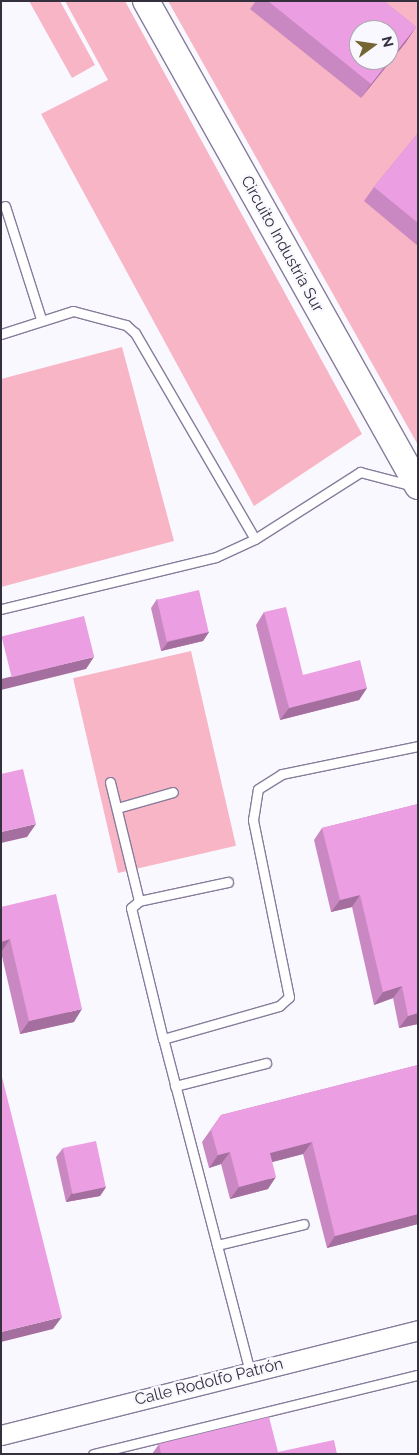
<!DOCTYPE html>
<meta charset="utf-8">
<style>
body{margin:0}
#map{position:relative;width:419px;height:1455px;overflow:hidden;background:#faf8ff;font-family:Raleway,sans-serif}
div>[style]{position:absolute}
.green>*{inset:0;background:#f7b5c6;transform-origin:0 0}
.roads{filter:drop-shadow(1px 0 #877c9b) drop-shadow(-1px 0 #877c9b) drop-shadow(0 1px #877c9b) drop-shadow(0 -1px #877c9b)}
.service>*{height:9px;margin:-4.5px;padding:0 4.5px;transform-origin:4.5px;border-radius:4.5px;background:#fff}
.minor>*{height:19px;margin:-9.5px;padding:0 9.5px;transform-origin:9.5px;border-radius:9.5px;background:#fff}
.secondary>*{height:26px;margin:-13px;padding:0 13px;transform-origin:13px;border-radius:13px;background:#fff}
.wall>*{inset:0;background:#ca88c2}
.shaded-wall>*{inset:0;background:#a46f9e}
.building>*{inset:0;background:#eb9ee1;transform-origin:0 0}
span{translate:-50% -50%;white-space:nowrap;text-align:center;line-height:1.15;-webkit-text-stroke:4.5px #faf8ff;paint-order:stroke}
.street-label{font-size:16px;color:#35303e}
.frame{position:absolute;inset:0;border:2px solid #35303e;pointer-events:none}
.north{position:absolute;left:349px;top:20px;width:50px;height:50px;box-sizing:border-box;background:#faf8ff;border:1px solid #aba8b2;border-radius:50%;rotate:76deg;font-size:14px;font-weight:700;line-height:20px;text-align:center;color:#35303e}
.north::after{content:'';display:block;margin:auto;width:18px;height:22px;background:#746532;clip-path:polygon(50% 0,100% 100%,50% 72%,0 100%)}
</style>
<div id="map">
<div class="green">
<i style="clip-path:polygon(29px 1px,60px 1px,95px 65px,72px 78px)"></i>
<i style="clip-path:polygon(65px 1px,125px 1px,362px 434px,254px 506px,41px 114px,108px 80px)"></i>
<i style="clip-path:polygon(evenodd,168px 1px,418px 1px,418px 445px,168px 1px,359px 30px,389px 30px,389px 60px,359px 60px,359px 30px)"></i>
<i style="clip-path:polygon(122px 347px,174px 541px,1px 587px,1px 379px)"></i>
<i style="left:191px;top:651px;width:200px;height:121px;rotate:77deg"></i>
</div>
<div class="roads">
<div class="service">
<i style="left:5px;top:206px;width:119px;rotate:72.3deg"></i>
<i style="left:1px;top:334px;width:76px;rotate:-17.7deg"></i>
<i style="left:73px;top:311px;width:55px;rotate:14.8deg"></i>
<i style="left:126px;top:325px;width:12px;rotate:42deg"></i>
<i style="left:135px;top:333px;width:238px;rotate:59.8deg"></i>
<i style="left:1px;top:609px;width:221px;rotate:-13.6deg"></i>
<i style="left:216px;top:557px;width:43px;rotate:-24.8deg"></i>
<i style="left:255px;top:539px;width:125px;rotate:-32.5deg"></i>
<i style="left:360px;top:472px;width:52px;rotate:14.6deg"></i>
<i style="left:110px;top:782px;width:122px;rotate:76.3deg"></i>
<i style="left:117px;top:808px;width:58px;rotate:-15.9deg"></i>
<i style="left:163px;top:1039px;width:135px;rotate:-103.7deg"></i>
<i style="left:131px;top:908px;width:11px;rotate:-41deg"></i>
<i style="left:139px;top:901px;width:91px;rotate:-12.1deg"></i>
<i style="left:175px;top:1086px;width:94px;rotate:-14.2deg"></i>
<i style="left:217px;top:1245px;width:89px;rotate:-13.6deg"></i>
<i style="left:250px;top:1372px;width:344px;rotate:-104.6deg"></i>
<i style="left:163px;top:1039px;width:121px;rotate:-15.9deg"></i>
<i style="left:279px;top:1006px;width:13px;rotate:-42deg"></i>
<i style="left:289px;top:997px;width:181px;rotate:-101.5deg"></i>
<i style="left:253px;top:820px;width:31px;rotate:-81deg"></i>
<i style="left:258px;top:789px;width:28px;rotate:-32deg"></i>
<i style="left:282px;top:774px;width:139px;rotate:-11.6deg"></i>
<i style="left:93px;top:1454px;width:334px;rotate:-13.7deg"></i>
</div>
<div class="minor">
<i style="left:1px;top:1435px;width:430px;rotate:-14.1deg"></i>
</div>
<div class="secondary">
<i style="left:146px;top:1px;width:556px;rotate:60.72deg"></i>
</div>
</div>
<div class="wall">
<i style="clip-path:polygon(256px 1px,384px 1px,416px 27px,406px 42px,361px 98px,250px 9px)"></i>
<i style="clip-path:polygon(418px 133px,418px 246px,364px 201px,374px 187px)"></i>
<i style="clip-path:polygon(157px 599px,209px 632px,203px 641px,161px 651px,151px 608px)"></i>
<i style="clip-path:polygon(264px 612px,303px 675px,367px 688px,359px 700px,280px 720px,256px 625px)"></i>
<i style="clip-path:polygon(418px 804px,418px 1024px,399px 1028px,393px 998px,374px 1005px,352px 907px,331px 912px,314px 840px,322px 828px)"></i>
<i style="clip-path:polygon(1px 907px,74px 1022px,20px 1034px,1px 952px)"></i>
<i style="clip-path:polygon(418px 1065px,418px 1224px,327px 1248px,303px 1154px,272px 1162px,268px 1189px,230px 1199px,221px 1164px,209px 1168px,202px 1142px,221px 1115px)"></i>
<i style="clip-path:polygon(63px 1148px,106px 1187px,100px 1196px,66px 1202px,56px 1157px)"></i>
<i style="clip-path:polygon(159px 1444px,278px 1452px,337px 1454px,152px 1454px)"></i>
</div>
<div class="shaded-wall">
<i style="clip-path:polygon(416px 27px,406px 42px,361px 98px,371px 84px)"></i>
<i style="clip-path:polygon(209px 632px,203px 641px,161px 651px,168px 642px)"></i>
<i style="clip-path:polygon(94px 657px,86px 669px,1px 690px,1px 679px)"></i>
<i style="clip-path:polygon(367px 688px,359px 700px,280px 720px,289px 708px)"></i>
<i style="clip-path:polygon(36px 824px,27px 837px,1px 843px,1px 832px)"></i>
<i style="clip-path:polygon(360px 895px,352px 907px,331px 912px,340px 900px)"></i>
<i style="clip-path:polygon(10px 939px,1px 952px,1px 942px)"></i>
<i style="clip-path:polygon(402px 986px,393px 998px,374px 1005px,383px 992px)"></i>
<i style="clip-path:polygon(82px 1009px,74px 1022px,20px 1034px,29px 1021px)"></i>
<i style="clip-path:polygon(418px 1013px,418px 1024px,399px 1028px,408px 1016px)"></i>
<i style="clip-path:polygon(312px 1142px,303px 1154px,261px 1165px,270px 1153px)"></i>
<i style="clip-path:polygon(230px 1152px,221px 1164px,209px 1168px,218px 1155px)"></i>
<i style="clip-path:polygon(276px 1177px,268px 1189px,230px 1199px,239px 1187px)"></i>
<i style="clip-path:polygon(106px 1187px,100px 1196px,66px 1202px,72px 1193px)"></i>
<i style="clip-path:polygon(418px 1214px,418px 1224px,327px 1248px,335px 1236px)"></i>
<i style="clip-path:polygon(62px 1317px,53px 1329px,1px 1342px,1px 1332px)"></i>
</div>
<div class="building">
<i style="clip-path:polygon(evenodd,268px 1px,384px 1px,416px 27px,371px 84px,268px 1px,359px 30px,389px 30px,389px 60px,359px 60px,359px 30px)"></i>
<i style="clip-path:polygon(418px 133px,418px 223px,374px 187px)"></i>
<i style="left:199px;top:590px;width:43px;height:43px;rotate:77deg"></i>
<i style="clip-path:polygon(286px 607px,303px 675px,360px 660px,367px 688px,289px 708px,264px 612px)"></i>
<i style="left:84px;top:616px;width:42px;height:85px;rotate:76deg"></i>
<i style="clip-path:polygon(23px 769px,36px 824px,1px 832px,1px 774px)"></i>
<i style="clip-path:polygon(418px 804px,418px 1013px,408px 1016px,402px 986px,383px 992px,360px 895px,340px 900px,322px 828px)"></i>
<i style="clip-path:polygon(56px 894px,82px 1009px,29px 1021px,10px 939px,1px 942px,1px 907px)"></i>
<i style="clip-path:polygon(418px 1065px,418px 1214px,335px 1236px,312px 1142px,270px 1153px,276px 1177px,239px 1187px,230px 1152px,218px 1155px,211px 1130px,221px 1115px)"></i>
<i style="clip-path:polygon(1px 1073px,62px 1317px,1px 1332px)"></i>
<i style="left:96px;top:1141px;width:47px;height:34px;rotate:78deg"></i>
<i style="clip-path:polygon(269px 1417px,278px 1452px,334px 1440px,337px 1454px,161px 1454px,159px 1444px)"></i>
</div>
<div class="street-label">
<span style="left:282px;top:244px;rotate:61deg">Circuito Industria Sur</span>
<span style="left:209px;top:1382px;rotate:-14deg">Calle Rodolfo Patrón</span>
</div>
<div class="frame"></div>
<div class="north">N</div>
</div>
